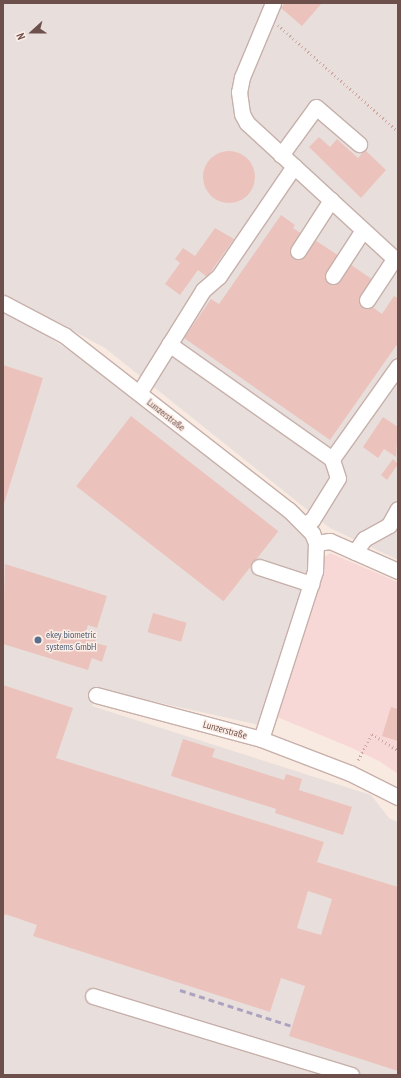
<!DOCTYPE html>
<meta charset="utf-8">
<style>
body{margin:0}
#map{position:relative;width:401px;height:1078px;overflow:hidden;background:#f9eae1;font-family:"PT Sans Narrow",sans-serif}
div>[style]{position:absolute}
.commercial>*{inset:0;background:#f8d8d6}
.industrial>*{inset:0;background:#e8dfdc}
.building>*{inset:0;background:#ebc3bc;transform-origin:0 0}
.round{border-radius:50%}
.path>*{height:2.5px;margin-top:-1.25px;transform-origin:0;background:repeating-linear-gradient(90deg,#cfa7a0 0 1px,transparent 0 4px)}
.roads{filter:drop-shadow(1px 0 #c7b0aa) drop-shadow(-1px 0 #c7b0aa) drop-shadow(0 1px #c7b0aa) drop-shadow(0 -1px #c7b0aa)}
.minor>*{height:15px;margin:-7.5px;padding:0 7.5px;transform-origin:7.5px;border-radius:7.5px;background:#fff}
.rail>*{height:3px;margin-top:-1.5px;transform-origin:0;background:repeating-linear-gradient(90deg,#aba2c0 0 6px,transparent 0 10px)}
.dots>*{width:11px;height:11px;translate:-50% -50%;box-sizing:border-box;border:2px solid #fceee6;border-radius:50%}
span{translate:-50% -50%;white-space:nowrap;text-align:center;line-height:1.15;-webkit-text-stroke:3px #fceee6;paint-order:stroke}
.street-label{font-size:10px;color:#6d4f4b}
.service-label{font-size:10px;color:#4e5e75}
.left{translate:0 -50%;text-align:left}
.frame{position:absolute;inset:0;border:4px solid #6d4f4b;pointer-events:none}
.north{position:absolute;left:12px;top:12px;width:40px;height:40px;-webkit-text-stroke:3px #fceee6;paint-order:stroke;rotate:249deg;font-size:11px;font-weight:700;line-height:16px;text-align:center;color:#6d4f4b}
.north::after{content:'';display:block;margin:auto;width:14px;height:18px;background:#6d4f4b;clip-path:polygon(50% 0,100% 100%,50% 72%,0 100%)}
</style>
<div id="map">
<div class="commercial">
<i style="clip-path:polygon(330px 553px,398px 582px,398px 774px,379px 761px,352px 748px,277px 717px,323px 558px)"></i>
</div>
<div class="industrial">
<i style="clip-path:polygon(3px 3px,396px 3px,398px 5px,398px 560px,330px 528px,105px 348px,95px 369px,286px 517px,301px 532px,308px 544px,309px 556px,308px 569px,259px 725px,98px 689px,92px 706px,371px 795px,389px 818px,398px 822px,398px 1075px,3px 1075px,3px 312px,28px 323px,95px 368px,105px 348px,3px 293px)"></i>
</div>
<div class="building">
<i style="clip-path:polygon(285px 3px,322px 3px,302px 26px,281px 8px)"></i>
<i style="clip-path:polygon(319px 137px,330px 147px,337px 139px,358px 158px,365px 150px,386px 170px,361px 198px,309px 147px)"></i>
<i class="round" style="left:203px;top:151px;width:52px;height:52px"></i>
<i style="clip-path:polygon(281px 215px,295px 225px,293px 228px,302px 234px,291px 250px,302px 258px,315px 240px,339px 256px,326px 275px,337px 282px,350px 264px,373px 280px,360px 298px,382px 314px,394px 296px,398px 298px,398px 343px,330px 440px,184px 338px,211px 299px,219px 304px)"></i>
<i style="clip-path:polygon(215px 228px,234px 239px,207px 277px,198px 270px,180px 295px,165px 284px,180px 263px,175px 259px,183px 248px,195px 256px)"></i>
<i style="clip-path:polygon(3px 365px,43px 378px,3px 507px)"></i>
<i style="left:131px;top:416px;width:187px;height:89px;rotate:38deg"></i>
<i style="clip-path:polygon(383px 417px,398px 427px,396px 457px,384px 449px,378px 458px,363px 447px)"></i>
<i style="clip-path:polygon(393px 459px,398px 464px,387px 480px,381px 475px)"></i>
<i style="clip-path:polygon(5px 564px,107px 596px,97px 628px,88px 625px,85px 635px,96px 639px,95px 643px,107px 646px,102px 662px,92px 658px,88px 670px,3px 644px)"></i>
<i style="left:153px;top:613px;width:35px;height:20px;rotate:16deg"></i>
<i style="clip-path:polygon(evenodd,3px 685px,73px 708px,56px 758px,324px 842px,317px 862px,398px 887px,398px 1071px,289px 1036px,305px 986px,281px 978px,270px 1012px,33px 936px,37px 925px,5px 914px,3px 919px,3px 685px,308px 891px,332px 899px,321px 935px,297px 928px,308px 891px)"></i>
<i style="clip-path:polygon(391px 707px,398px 709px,398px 741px,382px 736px)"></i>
<i style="clip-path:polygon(183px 739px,215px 749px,212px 757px,284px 780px,286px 774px,302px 779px,299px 790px,352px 807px,343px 835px,275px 813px,276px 809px,171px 776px)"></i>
</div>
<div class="path">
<i style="left:278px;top:25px;width:160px;rotate:41.5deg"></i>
<i style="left:358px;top:760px;width:30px;rotate:-62deg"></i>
<i style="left:372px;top:734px;width:31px;rotate:32deg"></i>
</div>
<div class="roads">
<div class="minor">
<i style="left:273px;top:3px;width:80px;rotate:112.7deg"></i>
<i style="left:242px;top:77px;width:15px;rotate:101deg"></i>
<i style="left:239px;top:92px;width:22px;rotate:82deg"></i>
<i style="left:242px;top:114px;width:10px;rotate:61deg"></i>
<i style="left:247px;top:123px;width:205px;rotate:42.6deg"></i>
<i style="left:281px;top:155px;width:59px;rotate:-53.9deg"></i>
<i style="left:316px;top:107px;width:57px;rotate:40.7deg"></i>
<i style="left:298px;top:251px;width:61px;rotate:-57.1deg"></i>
<i style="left:333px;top:276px;width:55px;rotate:-56.9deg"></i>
<i style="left:367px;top:300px;width:49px;rotate:-56.6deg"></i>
<i style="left:3px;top:303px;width:69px;rotate:27.7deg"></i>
<i style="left:64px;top:335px;width:285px;rotate:37.9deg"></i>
<i style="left:289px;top:510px;width:33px;rotate:45deg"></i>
<i style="left:312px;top:533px;width:11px;rotate:68deg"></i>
<i style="left:316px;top:543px;width:28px;rotate:92deg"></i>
<i style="left:315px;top:571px;width:176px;rotate:107.8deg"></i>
<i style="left:169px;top:344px;width:199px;rotate:35.2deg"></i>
<i style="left:139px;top:393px;width:121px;rotate:-58.1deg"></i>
<i style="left:203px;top:290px;width:21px;rotate:-41deg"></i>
<i style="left:219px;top:276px;width:133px;rotate:-55.7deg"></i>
<i style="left:304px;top:524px;width:9px;rotate:-27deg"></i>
<i style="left:312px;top:520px;width:49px;rotate:-58.2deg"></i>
<i style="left:338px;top:478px;width:20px;rotate:-108deg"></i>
<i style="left:332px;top:459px;width:114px;rotate:-54.6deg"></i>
<i style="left:316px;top:543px;width:14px;rotate:-8deg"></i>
<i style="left:330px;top:541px;width:74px;rotate:23.8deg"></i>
<i style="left:355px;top:552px;width:16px;rotate:-55deg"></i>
<i style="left:364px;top:539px;width:29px;rotate:-29deg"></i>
<i style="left:389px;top:525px;width:18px;rotate:-61deg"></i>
<i style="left:259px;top:567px;width:55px;rotate:18.1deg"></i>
<i style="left:96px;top:695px;width:171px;rotate:14.9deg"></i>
<i style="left:261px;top:739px;width:95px;rotate:20.9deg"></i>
<i style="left:350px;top:773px;width:54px;rotate:26.6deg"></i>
<i style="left:93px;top:996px;width:270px;rotate:17deg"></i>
</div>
</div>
<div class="rail">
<i style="left:180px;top:990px;width:118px;rotate:17.8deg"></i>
</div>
<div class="dots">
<i style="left:38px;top:640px;background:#5c6f8a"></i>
</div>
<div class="street-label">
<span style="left:166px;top:415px;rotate:38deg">Lunzerstraße</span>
<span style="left:225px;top:730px;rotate:15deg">Lunzerstraße</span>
</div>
<div class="service-label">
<span class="left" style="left:46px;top:640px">ekey biometric<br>systems GmbH</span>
</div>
<div class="frame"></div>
<div class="north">N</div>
</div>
